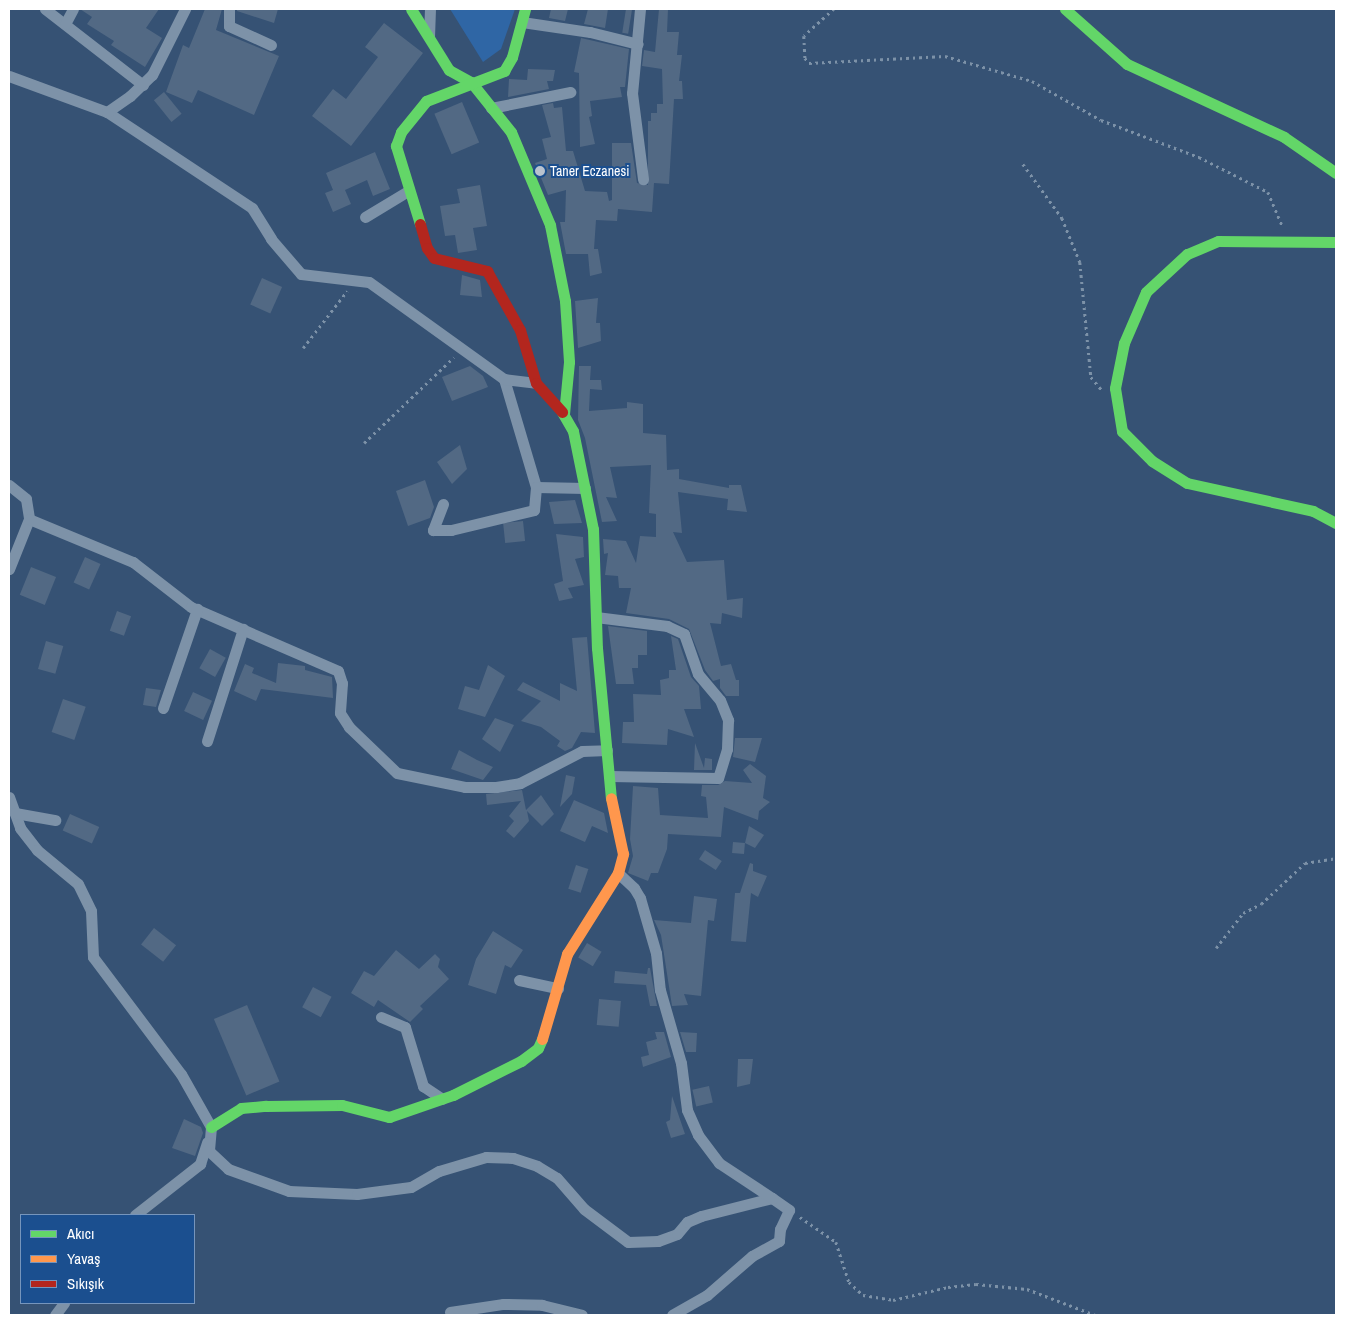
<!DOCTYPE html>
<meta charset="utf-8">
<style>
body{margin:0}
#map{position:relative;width:1345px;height:1324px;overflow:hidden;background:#365274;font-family:"Archivo Narrow",sans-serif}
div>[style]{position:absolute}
.green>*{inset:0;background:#2f66a5}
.building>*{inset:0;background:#526984;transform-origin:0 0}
.path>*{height:2.5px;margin-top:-1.25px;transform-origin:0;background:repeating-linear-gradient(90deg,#7d92a8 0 2.5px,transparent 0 6.5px)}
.street>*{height:11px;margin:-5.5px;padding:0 5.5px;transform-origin:5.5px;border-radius:5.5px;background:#7d92a8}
.fast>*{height:11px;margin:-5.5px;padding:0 5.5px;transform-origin:5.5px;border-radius:5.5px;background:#63d668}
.slow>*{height:11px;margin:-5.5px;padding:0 5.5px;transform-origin:5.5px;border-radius:5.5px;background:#ff974d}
.jam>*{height:11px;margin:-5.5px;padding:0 5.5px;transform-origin:5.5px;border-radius:5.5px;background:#b3261e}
.dots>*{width:14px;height:14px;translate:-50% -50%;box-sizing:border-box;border:2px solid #1b4f8f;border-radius:50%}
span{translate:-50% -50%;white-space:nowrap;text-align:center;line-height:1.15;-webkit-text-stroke:4px #1b4f8f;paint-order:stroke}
.poi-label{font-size:14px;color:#fff}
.left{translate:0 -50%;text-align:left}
.frame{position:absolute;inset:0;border:10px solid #fff;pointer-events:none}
.legend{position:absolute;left:20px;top:1214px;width:175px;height:90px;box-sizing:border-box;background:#1b4f8f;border:1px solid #7695bc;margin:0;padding:6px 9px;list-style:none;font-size:15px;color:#fff}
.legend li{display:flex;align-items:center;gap:10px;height:25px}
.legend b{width:25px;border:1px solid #7695bc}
</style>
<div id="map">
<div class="green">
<i style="clip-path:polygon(450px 9px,515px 9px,501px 49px,483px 62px)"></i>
</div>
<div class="building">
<i style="clip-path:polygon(80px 9px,159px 9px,146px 28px,162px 38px,145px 67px,111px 45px,114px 41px,87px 24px,92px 17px)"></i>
<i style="clip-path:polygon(205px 9px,222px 9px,216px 30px,279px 56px,254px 115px,198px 90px,192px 103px,166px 92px,183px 45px,189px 48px)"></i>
<i style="clip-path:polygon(237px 9px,278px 9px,274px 23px,237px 11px)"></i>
<i style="clip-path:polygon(551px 9px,568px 9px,565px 21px,549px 18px)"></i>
<i style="clip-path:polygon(588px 9px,608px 9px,605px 28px,584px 24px)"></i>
<i style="left:626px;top:9px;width:6px;height:24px;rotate:9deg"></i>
<i style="clip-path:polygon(659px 9px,668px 9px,667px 32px,679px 32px,677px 55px,682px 55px,679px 81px,682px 81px,683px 99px,674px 99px,669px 184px,654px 183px,652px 212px,618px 209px,617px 221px,596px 220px,594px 249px,598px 249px,602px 273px,590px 276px,588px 254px,566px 254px,560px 222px,565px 222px,566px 190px,548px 195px,535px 163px,547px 159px,542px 139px,551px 137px,542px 105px,553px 103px,554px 108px,562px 107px,566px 151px,573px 151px,585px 191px,607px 192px,609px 201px,612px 200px,612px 143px,631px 143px,637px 183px,648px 185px,648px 121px,651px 121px,651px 113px,657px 113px,657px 104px,663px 104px,662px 69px,642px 66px,644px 50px,655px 52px)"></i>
<i style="clip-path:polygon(384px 23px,423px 53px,351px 146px,312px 116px,333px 89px,346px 99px,378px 57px,365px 47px)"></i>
<i style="clip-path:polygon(581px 38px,629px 49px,625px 87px,620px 87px,622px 97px,590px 101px,592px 116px,589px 117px,595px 144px,580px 147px,579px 73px,574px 72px)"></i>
<i style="clip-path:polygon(528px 69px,555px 70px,553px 81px,547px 81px,549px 89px,508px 97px,509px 79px,527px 80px)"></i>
<i style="left:164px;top:92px;width:28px;height:13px;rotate:51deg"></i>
<i style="left:462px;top:102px;width:44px;height:30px;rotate:67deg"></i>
<i style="clip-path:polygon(375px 152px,390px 189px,373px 196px,367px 180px,345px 190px,351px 204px,333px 212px,325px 193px,333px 190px,326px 173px)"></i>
<i style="clip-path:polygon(480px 185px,487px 226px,473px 228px,477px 250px,458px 253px,455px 235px,445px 236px,440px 206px,460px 203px,457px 189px)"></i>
<i style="clip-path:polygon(462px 275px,480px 280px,482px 297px,460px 295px)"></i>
<i style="left:262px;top:278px;width:22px;height:29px;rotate:24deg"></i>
<i style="clip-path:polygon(598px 298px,596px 323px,600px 323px,601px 341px,578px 348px,575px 301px)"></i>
<i style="clip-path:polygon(470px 366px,483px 376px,488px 387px,452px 401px,442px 377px)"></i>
<i style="clip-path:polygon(579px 366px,591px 366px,590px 380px,601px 380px,602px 390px,590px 389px,589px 411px,627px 408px,627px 402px,643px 404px,643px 433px,666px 435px,667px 470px,679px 469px,679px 479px,729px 488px,729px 485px,741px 485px,747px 512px,727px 510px,728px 499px,678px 492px,682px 533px,673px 532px,687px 562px,724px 560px,727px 600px,743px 598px,742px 618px,722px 613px,721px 624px,710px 623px,721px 666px,731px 664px,736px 680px,739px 680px,739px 696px,726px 696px,720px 688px,720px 679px,713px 681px,705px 670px,689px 629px,669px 619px,626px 613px,631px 588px,619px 588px,618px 576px,605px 575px,608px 553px,604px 554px,603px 539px,626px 541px,636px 563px,640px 536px,656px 537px,656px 514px,649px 513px,651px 465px,610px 467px,617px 498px,606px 497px,617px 521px,602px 522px,585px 438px,578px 420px)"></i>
<i style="clip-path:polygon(460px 445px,467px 469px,452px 484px,437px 462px)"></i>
<i style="clip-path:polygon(425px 480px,434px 507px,430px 518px,408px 526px,396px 491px)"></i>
<i style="clip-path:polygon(575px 500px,582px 523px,554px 524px,549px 502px)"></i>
<i style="left:523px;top:521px;width:20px;height:20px;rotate:84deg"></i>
<i style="clip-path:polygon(556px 534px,583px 537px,584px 557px,575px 559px,584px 585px,568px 588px,573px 598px,559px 601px,554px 584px,563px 581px)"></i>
<i style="left:85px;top:557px;width:17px;height:28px;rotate:24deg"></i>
<i style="left:31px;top:567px;width:27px;height:30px;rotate:22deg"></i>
<i style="left:117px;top:611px;width:15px;height:21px;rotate:20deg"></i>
<i style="clip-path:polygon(608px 626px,647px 631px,647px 655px,638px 655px,638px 668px,632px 668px,634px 684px,616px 684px)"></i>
<i style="clip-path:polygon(671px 636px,678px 639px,691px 677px,699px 686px,701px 709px,684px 709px,694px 737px,668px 729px,667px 745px,622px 743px,623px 722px,634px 722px,633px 694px,661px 695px,660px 680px,669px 678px,669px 670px,676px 670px)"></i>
<i style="clip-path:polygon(587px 637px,595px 733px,581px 732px,572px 748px,565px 751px,557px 746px,560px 741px,541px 727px,521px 721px,541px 701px,517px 690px,523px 682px,560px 701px,560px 683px,577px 691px,572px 638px)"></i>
<i style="left:46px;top:641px;width:18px;height:29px;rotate:16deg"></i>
<i style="left:210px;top:649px;width:18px;height:22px;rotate:29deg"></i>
<i style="clip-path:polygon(278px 663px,305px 666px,305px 670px,332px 677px,333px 698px,261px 689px,256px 701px,234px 691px,245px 664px,254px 668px,252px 673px,276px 683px)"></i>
<i style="clip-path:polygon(488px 665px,505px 676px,485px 717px,458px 709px,465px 686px,479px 690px)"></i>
<i style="clip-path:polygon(146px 688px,161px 690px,156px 707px,143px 705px)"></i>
<i style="left:193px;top:692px;width:21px;height:21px;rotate:25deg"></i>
<i style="left:63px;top:699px;width:24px;height:35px;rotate:19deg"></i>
<i style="clip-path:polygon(495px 718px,514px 725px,500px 752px,482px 739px)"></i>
<i style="clip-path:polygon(735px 738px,762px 738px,755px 762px,733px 757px)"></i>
<i style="clip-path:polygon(695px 743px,704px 768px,705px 758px,712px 759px,712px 770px,694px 770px)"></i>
<i style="clip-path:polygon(459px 750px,477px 760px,493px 767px,483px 780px,451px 769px)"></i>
<i style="clip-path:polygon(750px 764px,766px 776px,763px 798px,770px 802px,759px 811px,758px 820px,724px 807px,721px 837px,668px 834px,667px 849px,658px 873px,651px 873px,648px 881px,628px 873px,633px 856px,630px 839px,633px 786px,658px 788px,660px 815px,708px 818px,706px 797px,701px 796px,702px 785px,718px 785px,725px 781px,752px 783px,743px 770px)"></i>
<i style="clip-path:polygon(566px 775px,575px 777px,572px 794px,560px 807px)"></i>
<i style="clip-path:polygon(522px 790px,526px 810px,541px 795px,554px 814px,542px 826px,527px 811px,529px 821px,514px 838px,506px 831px,514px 821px,509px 816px,521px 801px,487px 805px,486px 794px)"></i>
<i style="clip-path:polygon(574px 800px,604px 813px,608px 833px,592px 826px,585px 842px,560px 831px)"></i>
<i style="left:70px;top:814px;width:32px;height:18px;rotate:24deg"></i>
<i style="clip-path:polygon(749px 826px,764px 835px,755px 848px,745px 843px)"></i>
<i style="left:733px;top:842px;width:12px;height:11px;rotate:5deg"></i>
<i style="left:705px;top:850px;width:20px;height:11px;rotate:33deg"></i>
<i style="clip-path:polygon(750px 863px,753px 864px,753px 871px,767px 876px,758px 897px,751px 893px,746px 942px,731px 941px,735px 893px,740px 893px)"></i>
<i style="left:576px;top:865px;width:13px;height:25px;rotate:18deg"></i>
<i style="clip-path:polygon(694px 896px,717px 899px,714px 921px,708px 920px,701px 996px,684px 994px,688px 1005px,672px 1006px,661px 935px,654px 920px,691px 923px)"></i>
<i style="left:154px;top:928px;width:28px;height:21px;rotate:38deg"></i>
<i style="clip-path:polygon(493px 931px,523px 950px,511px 968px,505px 965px,496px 994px,468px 985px,476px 959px)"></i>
<i style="left:587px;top:943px;width:17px;height:17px;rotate:31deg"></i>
<i style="clip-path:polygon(396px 950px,419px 969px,435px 954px,440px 959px,438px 967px,449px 979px,420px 1006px,423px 1009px,410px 1022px,378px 1000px,374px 1007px,351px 993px,364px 971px,374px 976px)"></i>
<i style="clip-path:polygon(648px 968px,650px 968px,657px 1006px,650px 1006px,646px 985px,614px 983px,615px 971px,647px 974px)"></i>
<i style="left:313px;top:987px;width:21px;height:23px;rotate:28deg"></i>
<i style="left:599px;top:999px;width:22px;height:26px;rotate:5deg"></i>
<i style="left:247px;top:1005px;width:83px;height:36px;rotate:67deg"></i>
<i style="clip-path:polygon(655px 1032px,664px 1032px,671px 1057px,643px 1067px,641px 1057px,649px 1055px,646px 1042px,657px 1039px)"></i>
<i style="clip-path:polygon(680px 1032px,697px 1033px,696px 1052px,686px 1052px)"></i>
<i style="clip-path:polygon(738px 1059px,753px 1059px,750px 1084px,737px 1087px)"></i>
<i style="left:709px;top:1086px;width:17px;height:17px;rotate:77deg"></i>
<i style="clip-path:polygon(672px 1096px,685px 1134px,671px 1138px,666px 1122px,670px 1120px)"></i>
<i style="clip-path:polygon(184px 1119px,201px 1127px,203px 1133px,195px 1156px,172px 1148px)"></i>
</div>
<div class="path">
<i style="left:834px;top:9px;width:40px;rotate:138deg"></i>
<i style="left:804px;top:36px;width:22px;rotate:87deg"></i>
<i style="left:805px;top:58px;width:6px;rotate:51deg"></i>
<i style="left:809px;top:63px;width:136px;rotate:-2.9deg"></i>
<i style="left:945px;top:56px;width:91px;rotate:16deg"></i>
<i style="left:1032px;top:81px;width:79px;rotate:29.5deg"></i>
<i style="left:1101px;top:120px;width:105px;rotate:20.7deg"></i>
<i style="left:1199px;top:157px;width:77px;rotate:26.9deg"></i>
<i style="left:1268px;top:192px;width:36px;rotate:67deg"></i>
<i style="left:1023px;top:164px;width:67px;rotate:54.2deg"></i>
<i style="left:1062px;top:218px;width:48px;rotate:67.8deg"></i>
<i style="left:1080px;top:262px;width:116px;rotate:84.5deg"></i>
<i style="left:1091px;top:377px;width:16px;rotate:50deg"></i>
<i style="left:303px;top:348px;width:72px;rotate:-52.3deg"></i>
<i style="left:364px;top:443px;width:124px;rotate:-43.7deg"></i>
<i style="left:1216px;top:948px;width:44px;rotate:-52.4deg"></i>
<i style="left:1243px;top:913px;width:20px;rotate:-27deg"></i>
<i style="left:1261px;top:904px;width:60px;rotate:-43deg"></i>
<i style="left:1305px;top:863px;width:31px;rotate:-9deg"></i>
<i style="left:800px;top:1217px;width:44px;rotate:34.8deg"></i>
<i style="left:836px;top:1242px;width:42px;rotate:72deg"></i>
<i style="left:849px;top:1282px;width:19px;rotate:43deg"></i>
<i style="left:863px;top:1295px;width:30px;rotate:9deg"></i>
<i style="left:893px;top:1300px;width:57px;rotate:-13.3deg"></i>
<i style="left:948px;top:1287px;width:28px;rotate:-6deg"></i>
<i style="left:976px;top:1284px;width:51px;rotate:5.6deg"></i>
<i style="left:1027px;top:1289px;width:73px;rotate:20.9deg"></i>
</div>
<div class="street">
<i style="left:45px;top:9px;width:124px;rotate:37.8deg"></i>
<i style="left:229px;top:9px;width:17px;rotate:90deg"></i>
<i style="left:229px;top:26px;width:46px;rotate:24.3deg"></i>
<i style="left:640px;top:9px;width:84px;rotate:95.4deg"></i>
<i style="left:632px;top:93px;width:87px;rotate:82.7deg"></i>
<i style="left:522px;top:22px;width:69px;rotate:8.4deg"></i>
<i style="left:590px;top:32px;width:49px;rotate:14deg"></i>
<i style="left:65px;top:24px;width:17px;rotate:-62deg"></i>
<i style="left:429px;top:37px;width:28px;rotate:-88deg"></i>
<i style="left:9px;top:76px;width:104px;rotate:20.2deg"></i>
<i style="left:107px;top:112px;width:174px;rotate:33.5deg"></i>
<i style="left:252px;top:208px;width:36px;rotate:58deg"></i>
<i style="left:271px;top:239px;width:46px;rotate:49.4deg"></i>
<i style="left:301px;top:274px;width:68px;rotate:6.7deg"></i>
<i style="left:369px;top:282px;width:166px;rotate:35.7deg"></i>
<i style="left:504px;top:379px;width:113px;rotate:73.5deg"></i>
<i style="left:536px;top:487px;width:49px;rotate:1.2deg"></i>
<i style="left:491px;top:108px;width:81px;rotate:-11.4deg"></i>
<i style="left:107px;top:112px;width:28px;rotate:-35deg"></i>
<i style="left:130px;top:96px;width:30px;rotate:-44deg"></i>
<i style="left:152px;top:75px;width:74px;rotate:-63.4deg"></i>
<i style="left:365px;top:217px;width:50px;rotate:-31.2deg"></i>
<i style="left:504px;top:379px;width:32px;rotate:7deg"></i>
<i style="left:9px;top:485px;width:22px;rotate:39deg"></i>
<i style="left:26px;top:499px;width:20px;rotate:81deg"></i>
<i style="left:29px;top:519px;width:54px;rotate:111.8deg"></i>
<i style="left:443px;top:504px;width:28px;rotate:111deg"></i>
<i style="left:433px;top:530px;width:18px"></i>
<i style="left:451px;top:530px;width:85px;rotate:-13.5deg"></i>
<i style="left:534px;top:510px;width:23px;rotate:-85deg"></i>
<i style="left:29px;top:519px;width:113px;rotate:22.5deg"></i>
<i style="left:133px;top:562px;width:73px;rotate:37.8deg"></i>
<i style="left:191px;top:607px;width:160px;rotate:23.5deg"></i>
<i style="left:338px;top:671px;width:13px;rotate:72deg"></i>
<i style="left:342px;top:683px;width:30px;rotate:94deg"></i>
<i style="left:340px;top:713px;width:17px;rotate:57deg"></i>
<i style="left:349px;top:727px;width:66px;rotate:43.8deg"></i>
<i style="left:397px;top:773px;width:69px;rotate:11.6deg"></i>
<i style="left:465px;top:787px;width:31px"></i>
<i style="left:496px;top:787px;width:24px;rotate:-9deg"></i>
<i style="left:520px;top:783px;width:70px;rotate:-27.3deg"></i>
<i style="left:582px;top:751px;width:25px;rotate:-2deg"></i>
<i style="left:596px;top:617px;width:72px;rotate:7.2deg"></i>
<i style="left:667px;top:626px;width:19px;rotate:25deg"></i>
<i style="left:684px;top:634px;width:42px;rotate:70.7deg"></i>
<i style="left:698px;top:674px;width:34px;rotate:50deg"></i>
<i style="left:720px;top:700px;width:22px;rotate:68deg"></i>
<i style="left:728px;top:720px;width:29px;rotate:92deg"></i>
<i style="left:727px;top:749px;width:30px;rotate:107deg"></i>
<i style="left:718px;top:778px;width:108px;rotate:-178.9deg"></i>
<i style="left:163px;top:708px;width:105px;rotate:-71deg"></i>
<i style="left:207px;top:741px;width:118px;rotate:-72.2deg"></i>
<i style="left:9px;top:797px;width:33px;rotate:70deg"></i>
<i style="left:20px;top:828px;width:28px;rotate:52deg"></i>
<i style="left:37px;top:850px;width:53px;rotate:39.7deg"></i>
<i style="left:78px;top:884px;width:30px;rotate:64deg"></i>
<i style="left:91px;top:911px;width:46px;rotate:87.5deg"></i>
<i style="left:93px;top:957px;width:146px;rotate:53.1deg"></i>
<i style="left:181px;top:1074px;width:61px;rotate:60.5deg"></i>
<i style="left:211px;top:1127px;width:24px;rotate:95deg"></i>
<i style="left:209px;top:1151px;width:26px;rotate:43deg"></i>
<i style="left:228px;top:1169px;width:65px;rotate:19.8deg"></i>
<i style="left:289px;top:1191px;width:68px;rotate:2.5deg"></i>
<i style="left:357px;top:1194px;width:54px;rotate:-7.4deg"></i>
<i style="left:411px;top:1187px;width:32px;rotate:-30deg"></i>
<i style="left:439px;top:1171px;width:49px;rotate:-16.6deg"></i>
<i style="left:486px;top:1157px;width:27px;rotate:2deg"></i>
<i style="left:513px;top:1158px;width:25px;rotate:18deg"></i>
<i style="left:537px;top:1166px;width:23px;rotate:31deg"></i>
<i style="left:557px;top:1178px;width:41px;rotate:48.9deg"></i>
<i style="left:584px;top:1209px;width:55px;rotate:36.9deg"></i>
<i style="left:628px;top:1242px;width:30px;rotate:-2deg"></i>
<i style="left:658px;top:1241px;width:20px;rotate:-20deg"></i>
<i style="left:677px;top:1234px;width:16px;rotate:-50deg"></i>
<i style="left:687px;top:1222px;width:15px;rotate:-23deg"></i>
<i style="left:701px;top:1216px;width:73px;rotate:-14.2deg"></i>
<i style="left:772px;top:1198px;width:21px;rotate:35deg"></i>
<i style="left:789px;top:1210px;width:21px;rotate:115deg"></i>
<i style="left:780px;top:1229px;width:12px;rotate:95deg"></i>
<i style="left:779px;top:1241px;width:31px;rotate:151deg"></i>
<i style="left:752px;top:1256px;width:60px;rotate:139.1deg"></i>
<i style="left:707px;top:1295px;width:40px;rotate:150.3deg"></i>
<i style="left:15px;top:813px;width:41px;rotate:9.9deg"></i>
<i style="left:618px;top:873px;width:22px;rotate:43deg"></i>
<i style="left:634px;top:888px;width:12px;rotate:59deg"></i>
<i style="left:640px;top:898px;width:57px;rotate:73.8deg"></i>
<i style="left:656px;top:953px;width:37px;rotate:84deg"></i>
<i style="left:660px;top:990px;width:76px;rotate:74deg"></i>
<i style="left:681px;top:1063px;width:47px;rotate:82.7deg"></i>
<i style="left:687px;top:1110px;width:27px;rotate:66deg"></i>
<i style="left:698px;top:1135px;width:35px;rotate:53deg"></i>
<i style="left:719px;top:1163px;width:64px;rotate:33.4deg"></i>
<i style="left:519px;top:980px;width:40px;rotate:12deg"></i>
<i style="left:381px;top:1017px;width:26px;rotate:23deg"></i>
<i style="left:405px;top:1027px;width:62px;rotate:73deg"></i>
<i style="left:423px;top:1086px;width:23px;rotate:34deg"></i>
<i style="left:135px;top:1215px;width:83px;rotate:-38.1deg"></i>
<i style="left:200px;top:1164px;width:23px;rotate:-72deg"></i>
<i style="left:450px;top:1312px;width:54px;rotate:-8.6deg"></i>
<i style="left:503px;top:1304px;width:39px;rotate:1deg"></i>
<i style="left:542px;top:1305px;width:41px;rotate:14deg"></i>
<i style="left:55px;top:1315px;width:15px;rotate:-53deg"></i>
</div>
<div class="fast">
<i style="left:411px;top:9px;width:72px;rotate:58.1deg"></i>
<i style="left:449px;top:70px;width:25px;rotate:29deg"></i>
<i style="left:471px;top:82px;width:64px;rotate:51.3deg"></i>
<i style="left:511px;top:132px;width:101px;rotate:67.2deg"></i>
<i style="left:550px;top:225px;width:77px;rotate:78.8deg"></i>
<i style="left:565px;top:301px;width:61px;rotate:86.2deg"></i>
<i style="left:569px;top:362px;width:52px;rotate:95.5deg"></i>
<i style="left:1065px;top:9px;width:83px;rotate:41.6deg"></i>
<i style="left:1127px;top:64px;width:173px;rotate:24.9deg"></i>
<i style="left:1284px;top:137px;width:63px;rotate:34.7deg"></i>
<i style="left:420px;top:224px;width:82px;rotate:-107.1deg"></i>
<i style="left:396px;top:146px;width:15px;rotate:-70deg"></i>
<i style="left:401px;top:132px;width:40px;rotate:-51deg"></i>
<i style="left:426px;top:101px;width:84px;rotate:-21deg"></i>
<i style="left:504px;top:71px;width:16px;rotate:-60deg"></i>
<i style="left:512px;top:57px;width:50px;rotate:-74.8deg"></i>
<i style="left:1336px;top:242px;width:118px;rotate:-179.5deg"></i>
<i style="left:1218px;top:241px;width:34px;rotate:157deg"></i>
<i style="left:1187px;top:254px;width:56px;rotate:137.2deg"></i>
<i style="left:1146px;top:292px;width:56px;rotate:113.3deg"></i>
<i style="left:1124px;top:343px;width:46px;rotate:101.3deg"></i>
<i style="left:1115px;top:388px;width:44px;rotate:80.8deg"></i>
<i style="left:1122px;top:431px;width:42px;rotate:45deg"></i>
<i style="left:1152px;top:461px;width:41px;rotate:32.2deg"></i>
<i style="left:1187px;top:483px;width:129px;rotate:12.5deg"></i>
<i style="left:1313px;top:511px;width:26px;rotate:28deg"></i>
<i style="left:562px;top:412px;width:22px;rotate:60deg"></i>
<i style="left:573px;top:431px;width:100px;rotate:78.5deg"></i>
<i style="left:593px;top:529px;width:119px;rotate:88.1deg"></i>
<i style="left:597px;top:648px;width:151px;rotate:84.7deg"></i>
<i style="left:211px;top:1127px;width:36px;rotate:-32deg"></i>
<i style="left:241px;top:1108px;width:25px;rotate:-5deg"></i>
<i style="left:266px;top:1106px;width:76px;rotate:-0.8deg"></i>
<i style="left:342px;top:1105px;width:49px;rotate:14.3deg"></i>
<i style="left:389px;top:1117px;width:68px;rotate:-19deg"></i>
<i style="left:453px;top:1095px;width:76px;rotate:-26.6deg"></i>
<i style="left:521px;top:1061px;width:21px;rotate:-37deg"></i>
<i style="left:538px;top:1048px;width:10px;rotate:-66deg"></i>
</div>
<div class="slow">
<i style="left:542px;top:1039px;width:89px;rotate:-73.6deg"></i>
<i style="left:567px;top:954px;width:96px;rotate:-57.8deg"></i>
<i style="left:618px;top:873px;width:20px;rotate:-75deg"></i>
<i style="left:623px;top:854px;width:57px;rotate:-102.1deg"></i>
</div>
<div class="jam">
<i style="left:420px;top:224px;width:25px;rotate:74deg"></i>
<i style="left:427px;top:248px;width:12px;rotate:55deg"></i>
<i style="left:434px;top:258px;width:55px;rotate:13.8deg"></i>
<i style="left:487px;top:271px;width:68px;rotate:60.8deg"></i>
<i style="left:520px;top:330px;width:55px;rotate:73.2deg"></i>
<i style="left:536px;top:383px;width:39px;rotate:48deg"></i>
</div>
<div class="dots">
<i style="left:540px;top:171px;background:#b9c2ce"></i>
</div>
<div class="poi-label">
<span class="left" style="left:550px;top:171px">Taner Eczanesi</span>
</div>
<div class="frame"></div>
<ul class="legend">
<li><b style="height:6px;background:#63d668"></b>Akıcı</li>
<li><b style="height:6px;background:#ff974d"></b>Yavaş</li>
<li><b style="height:6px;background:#b3261e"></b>Sıkışık</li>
</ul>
</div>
